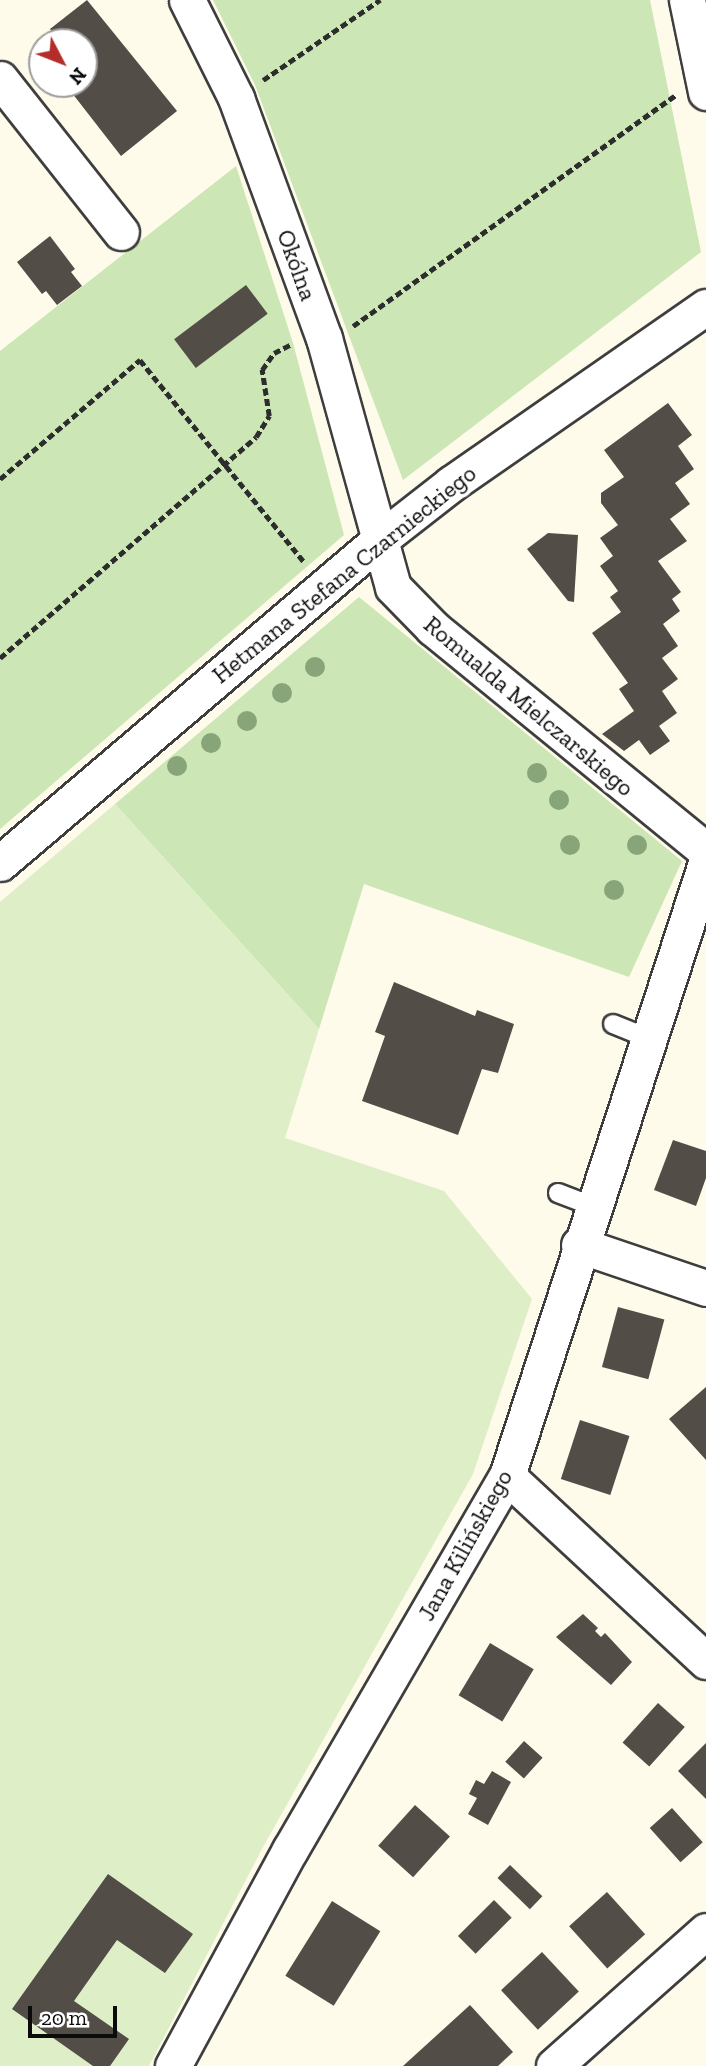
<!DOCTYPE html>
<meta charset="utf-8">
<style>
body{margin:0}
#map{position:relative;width:706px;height:2066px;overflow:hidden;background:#fefbea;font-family:"Zilla Slab",serif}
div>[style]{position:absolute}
.green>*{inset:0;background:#cce6b6}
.pitch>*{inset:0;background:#deeec7}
.building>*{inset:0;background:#534d48;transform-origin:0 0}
.path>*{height:4.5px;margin-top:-2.25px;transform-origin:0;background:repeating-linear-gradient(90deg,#2d2d2d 0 7px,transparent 0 10.5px)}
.roads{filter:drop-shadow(2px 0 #3e3e3e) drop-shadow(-2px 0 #3e3e3e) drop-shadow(0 2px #3e3e3e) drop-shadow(0 -2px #3e3e3e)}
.lane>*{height:18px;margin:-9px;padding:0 9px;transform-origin:9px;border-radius:9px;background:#fff}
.street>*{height:35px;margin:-17.5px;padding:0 17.5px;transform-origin:17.5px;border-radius:17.5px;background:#fff}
.trees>*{width:20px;height:20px;margin:-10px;border-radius:50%;background:#88a57a}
span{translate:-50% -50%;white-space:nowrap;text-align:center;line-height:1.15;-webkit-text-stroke:7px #fff;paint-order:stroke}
.street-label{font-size:24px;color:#0b0b0b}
.north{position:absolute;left:28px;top:28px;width:70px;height:70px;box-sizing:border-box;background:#fff;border:2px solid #9d9d9d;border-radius:50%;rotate:132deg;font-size:19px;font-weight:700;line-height:28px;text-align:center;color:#0b0b0b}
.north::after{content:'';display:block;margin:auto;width:24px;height:32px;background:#b42d2a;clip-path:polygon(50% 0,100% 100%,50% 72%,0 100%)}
.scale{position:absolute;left:28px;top:2006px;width:89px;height:32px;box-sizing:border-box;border:4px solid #0b0b0b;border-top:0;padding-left:9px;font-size:21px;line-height:24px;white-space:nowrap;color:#0b0b0b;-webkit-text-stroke:5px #fff;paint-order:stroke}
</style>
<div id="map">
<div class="green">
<i style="clip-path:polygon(213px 0,650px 0,701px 252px,403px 480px,255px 85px)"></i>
<i style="clip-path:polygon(236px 166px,293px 343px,344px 535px,0 829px,0 351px)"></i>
<i style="clip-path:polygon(359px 597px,682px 861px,629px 977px,364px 884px,319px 1029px,115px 804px)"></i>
</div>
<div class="pitch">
<i style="clip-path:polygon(115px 804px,319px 1029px,285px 1138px,444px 1191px,532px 1299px,473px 1474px,263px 1847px,149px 2066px,0 2066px,0 902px)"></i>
</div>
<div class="building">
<i style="clip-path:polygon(87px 0,177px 111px,121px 156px,65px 84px,84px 84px,84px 42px,60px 42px,50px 29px)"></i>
<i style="clip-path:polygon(50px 236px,75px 269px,71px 272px,82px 286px,57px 305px,46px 291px,42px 294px,17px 262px)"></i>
<i style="left:246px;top:285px;width:36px;height:90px;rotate:53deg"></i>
<i style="clip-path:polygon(668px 403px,692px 435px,678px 446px,694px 469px,675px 483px,690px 504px,670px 519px,687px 541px,658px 561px,681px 592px,672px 599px,680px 611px,663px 624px,678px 646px,662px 658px,678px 679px,662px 691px,677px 713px,659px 726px,670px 741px,650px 755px,639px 740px,624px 751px,602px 734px,634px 711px,619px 689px,628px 683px,592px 633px,621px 612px,610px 597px,618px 591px,600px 566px,613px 556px,600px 538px,618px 525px,601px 503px,601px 493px,624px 477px,604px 450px)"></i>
<i style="clip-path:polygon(548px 533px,578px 535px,574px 602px,568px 601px,527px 549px)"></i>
<i style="clip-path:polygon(394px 982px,475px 1016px,477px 1010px,514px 1024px,498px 1073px,482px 1069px,458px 1135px,362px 1101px,385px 1036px,375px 1032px)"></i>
<i style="clip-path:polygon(673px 1140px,706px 1151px,706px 1178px,696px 1206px,654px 1190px)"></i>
<i style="left:618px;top:1307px;width:48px;height:62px;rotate:15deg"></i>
<i style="clip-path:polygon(706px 1387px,706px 1460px,669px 1419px)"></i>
<i style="left:580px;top:1420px;width:52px;height:62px;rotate:18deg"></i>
<i style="clip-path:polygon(583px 1614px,598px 1628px,595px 1631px,601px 1637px,605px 1633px,632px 1662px,611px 1685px,556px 1637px)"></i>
<i style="left:490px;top:1643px;width:51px;height:61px;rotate:31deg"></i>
<i style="left:658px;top:1703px;width:36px;height:53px;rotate:42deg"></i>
<i style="left:524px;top:1741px;width:25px;height:28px;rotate:42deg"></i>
<i style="clip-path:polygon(706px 1743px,706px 1799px,678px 1771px)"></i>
<i style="clip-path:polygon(492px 1771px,511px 1782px,488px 1825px,468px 1814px,477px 1798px,469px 1794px,476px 1780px,484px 1784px)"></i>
<i style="left:415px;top:1805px;width:47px;height:55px;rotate:42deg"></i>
<i style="left:672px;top:1808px;width:46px;height:30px;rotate:48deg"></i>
<i style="left:510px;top:1865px;width:45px;height:18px;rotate:44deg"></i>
<i style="clip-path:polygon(108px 1874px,193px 1934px,165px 1973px,117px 1940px,74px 2001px,129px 2039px,110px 2066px,93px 2066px,12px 2009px)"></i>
<i style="left:607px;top:1892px;width:57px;height:51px;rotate:48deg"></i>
<i style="left:494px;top:1900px;width:25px;height:51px;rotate:45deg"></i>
<i style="left:332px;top:1901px;width:57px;height:88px;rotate:32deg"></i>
<i style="left:542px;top:1952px;width:54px;height:56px;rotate:47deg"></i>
<i style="clip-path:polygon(470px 2005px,513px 2052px,498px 2066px,403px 2066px)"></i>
</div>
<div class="path">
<i style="left:263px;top:80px;width:142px;rotate:-34.4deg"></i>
<i style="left:353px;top:326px;width:397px;rotate:-35.6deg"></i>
<i style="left:0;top:479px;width:184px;rotate:-40.4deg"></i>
<i style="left:140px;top:360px;width:260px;rotate:50.9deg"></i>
<i style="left:0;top:658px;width:338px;rotate:-40.8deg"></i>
<i style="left:256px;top:437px;width:25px;rotate:-58deg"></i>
<i style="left:269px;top:416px;width:47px;rotate:-98.7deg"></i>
<i style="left:262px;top:370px;width:21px;rotate:-55deg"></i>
<i style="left:274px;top:353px;width:20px;rotate:-27deg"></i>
</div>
<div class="roads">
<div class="lane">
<i style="left:613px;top:1024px;width:38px;rotate:22deg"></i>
<i style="left:558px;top:1193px;width:36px;rotate:21deg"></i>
</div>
<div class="street">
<i style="left:187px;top:0;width:110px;rotate:63.4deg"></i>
<i style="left:236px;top:98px;width:256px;rotate:69.9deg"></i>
<i style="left:324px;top:338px;width:258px;rotate:74.5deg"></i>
<i style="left:393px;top:587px;width:57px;rotate:45.7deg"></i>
<i style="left:433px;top:628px;width:353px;rotate:39.2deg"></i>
<i style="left:687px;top:0;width:94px;rotate:78.3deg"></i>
<i style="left:0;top:79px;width:195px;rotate:51.7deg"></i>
<i style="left:0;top:863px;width:497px;rotate:-40.4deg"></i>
<i style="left:378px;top:541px;width:93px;rotate:-38deg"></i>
<i style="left:451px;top:484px;width:310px;rotate:-34.8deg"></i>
<i style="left:579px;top:1245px;width:134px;rotate:18.7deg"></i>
<i style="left:507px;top:1476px;width:272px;rotate:42.9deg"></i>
<i style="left:173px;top:2066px;width:246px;rotate:-61.6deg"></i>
<i style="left:290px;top:1850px;width:432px;rotate:-59.9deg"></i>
<i style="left:507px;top:1476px;width:644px;rotate:-72.01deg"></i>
<i style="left:554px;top:2066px;width:203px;rotate:-41.6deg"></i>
</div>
</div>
<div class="trees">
<i style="left:315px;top:667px"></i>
<i style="left:282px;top:693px"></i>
<i style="left:247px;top:721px"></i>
<i style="left:211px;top:743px"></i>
<i style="left:177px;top:766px"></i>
<i style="left:537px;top:773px"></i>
<i style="left:559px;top:800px"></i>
<i style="left:570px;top:845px"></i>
<i style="left:637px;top:845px"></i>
<i style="left:614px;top:890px"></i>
</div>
<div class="street-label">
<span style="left:297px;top:265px;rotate:70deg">Okólna</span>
<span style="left:344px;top:574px;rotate:-39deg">Hetmana Stefana Czarnieckiego</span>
<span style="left:529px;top:706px;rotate:40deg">Romualda Mielczarskiego</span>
<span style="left:465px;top:1545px;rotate:-61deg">Jana Kilińskiego</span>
</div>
<div class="north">N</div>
<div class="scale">20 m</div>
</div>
